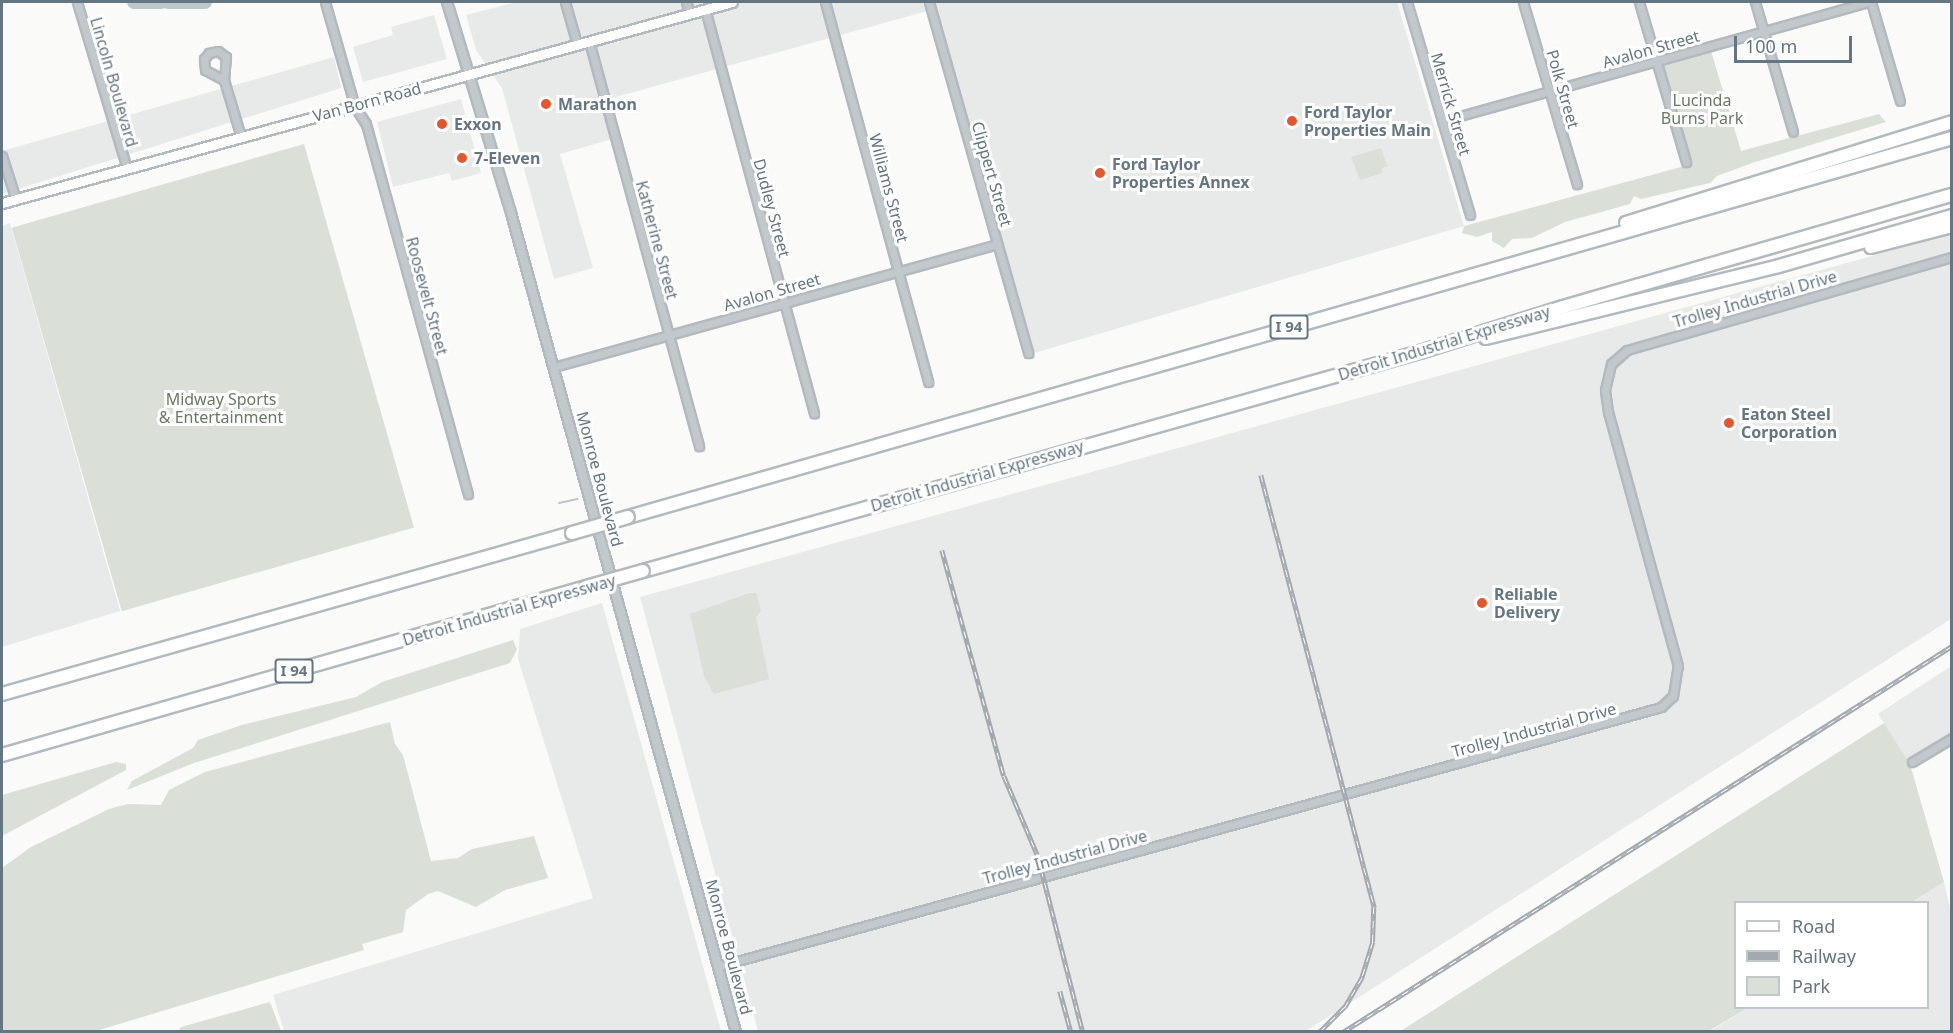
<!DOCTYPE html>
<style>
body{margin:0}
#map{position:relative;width:1953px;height:1033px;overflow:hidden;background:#fafaf8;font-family:"Noto Sans",sans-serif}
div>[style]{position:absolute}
.built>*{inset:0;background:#e8e9e9}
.green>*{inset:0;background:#dadfd7;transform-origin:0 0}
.stream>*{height:2px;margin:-1px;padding:0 1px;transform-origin:1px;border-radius:1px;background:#bbc7cb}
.river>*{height:14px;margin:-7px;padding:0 7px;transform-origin:7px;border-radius:7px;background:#bbc7cb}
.roads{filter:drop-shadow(2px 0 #b3babf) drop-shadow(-2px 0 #b3babf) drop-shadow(0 2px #b3babf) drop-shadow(0 -2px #b3babf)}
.minor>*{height:7px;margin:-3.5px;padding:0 3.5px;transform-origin:3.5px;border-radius:3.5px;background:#c3c8cc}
.tertiary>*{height:8px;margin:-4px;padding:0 4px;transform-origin:4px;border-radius:4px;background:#c3c8cc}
.secondary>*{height:9px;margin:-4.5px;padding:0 4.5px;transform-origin:4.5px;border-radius:4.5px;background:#fff}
.motorway>*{height:12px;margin:-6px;padding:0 6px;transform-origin:6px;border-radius:6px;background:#fff}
.rail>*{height:4.5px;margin-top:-2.25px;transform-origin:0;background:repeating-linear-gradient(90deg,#fff 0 7px,#a2aab0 0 14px);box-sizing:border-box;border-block:2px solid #a2aab0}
.bridges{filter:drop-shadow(2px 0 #b4b9bd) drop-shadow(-2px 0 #b4b9bd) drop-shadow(0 2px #b4b9bd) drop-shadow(0 -2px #b4b9bd)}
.motorway-bridge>*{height:12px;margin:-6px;padding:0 6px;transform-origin:6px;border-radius:6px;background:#fff}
.dots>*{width:16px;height:16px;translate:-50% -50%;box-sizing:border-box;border:3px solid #fff;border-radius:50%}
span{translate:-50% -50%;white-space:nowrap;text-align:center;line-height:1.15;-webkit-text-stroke:6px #fff;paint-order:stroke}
.shield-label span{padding:2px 4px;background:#fff;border:2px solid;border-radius:4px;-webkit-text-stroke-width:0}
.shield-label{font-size:15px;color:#657683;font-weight:700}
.street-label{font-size:16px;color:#657683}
.park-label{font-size:16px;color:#687a64}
.poi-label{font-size:16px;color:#657683;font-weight:700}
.left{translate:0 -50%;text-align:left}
.frame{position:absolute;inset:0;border:3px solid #657683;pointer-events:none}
.legend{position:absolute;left:1734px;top:901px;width:195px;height:108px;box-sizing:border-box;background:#fff;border:2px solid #c1c8cd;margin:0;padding:8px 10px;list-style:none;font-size:18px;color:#657683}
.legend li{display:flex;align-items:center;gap:12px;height:30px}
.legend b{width:30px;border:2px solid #c1c8cd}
.scale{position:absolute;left:1734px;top:36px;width:118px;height:27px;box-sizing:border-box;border:3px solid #657683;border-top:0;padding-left:8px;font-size:18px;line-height:21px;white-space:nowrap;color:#657683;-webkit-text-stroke:4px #fff;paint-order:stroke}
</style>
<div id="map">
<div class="built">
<i style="clip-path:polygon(517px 2px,1397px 2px,1464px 226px,1024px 356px,931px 10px,605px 100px,616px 138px,560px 154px,593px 268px,554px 279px,502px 88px,476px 50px,466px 15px)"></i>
<i style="clip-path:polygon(434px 15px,447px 59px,363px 82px,353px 47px,393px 35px,391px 27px)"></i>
<i style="clip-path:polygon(334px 57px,341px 88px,2px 194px,2px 151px)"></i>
<i style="clip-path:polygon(461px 99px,481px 173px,452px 181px,449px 173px,393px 187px,377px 122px)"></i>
<i style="clip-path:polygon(10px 223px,120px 611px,2px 647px,2px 226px)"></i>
<i style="clip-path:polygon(1951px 234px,1951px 619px,1306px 1031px,758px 1031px,640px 597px)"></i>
<i style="clip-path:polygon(602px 603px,721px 1031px,284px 1031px,273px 995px,593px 898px,518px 659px,520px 629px)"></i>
<i style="clip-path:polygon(1951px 666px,1951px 737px,1910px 764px,1878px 714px)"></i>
<i style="clip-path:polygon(1944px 882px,1951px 913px,1951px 1031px,1709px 1032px,1747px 1008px,1928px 1008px,1928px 902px,1912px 902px)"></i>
</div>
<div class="green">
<i style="clip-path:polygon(1711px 51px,1741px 151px,1879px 114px,1886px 122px,1752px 163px,1717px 176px,1710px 183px,1641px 199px,1634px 196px,1630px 204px,1565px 222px,1532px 238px,1512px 239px,1504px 248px,1492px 241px,1492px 232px,1477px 237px,1462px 233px,1464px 226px,1692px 164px,1663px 65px)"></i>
<i style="left:304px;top:144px;width:399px;height:304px;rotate:74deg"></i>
<i style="clip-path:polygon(1381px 148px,1387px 166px,1382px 168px,1382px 173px,1360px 180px,1351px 157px)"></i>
<i style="clip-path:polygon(750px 593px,756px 593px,758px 600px,761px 611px,756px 617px,769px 679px,714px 694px,704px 676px,690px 614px)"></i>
<i style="clip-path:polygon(513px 640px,517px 649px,510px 663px,194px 763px,127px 790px,132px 781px,193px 748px,198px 740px,242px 725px,356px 697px,382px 682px)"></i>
<i style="clip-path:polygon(390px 722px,395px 744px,403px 755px,431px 861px,458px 858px,472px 849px,534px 836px,548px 878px,505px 890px,476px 907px,438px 891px,428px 894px,406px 910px,403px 932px,362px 944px,364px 950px,96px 1031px,2px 1031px,2px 868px,31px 847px,109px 809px,128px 804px,161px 805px,169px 790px,205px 772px)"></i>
<i style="clip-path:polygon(1884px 723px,1910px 764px,1944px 882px,1912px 902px,1736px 902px,1736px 1008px,1747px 1008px,1709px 1031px,1399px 1032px)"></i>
<i style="clip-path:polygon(116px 762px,126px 764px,126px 770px,2px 836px,2px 795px)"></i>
<i style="clip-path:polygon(270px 1002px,281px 1031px,178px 1031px,181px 1027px)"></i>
</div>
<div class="stream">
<i style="left:559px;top:503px;width:19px;rotate:-12deg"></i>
</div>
<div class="river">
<i style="left:134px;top:2px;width:27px"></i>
<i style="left:168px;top:2px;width:37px"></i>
</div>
<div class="roads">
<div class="minor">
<i style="left:77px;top:2px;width:174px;rotate:73.3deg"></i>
<i style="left:325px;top:2px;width:109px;rotate:74.1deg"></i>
<i style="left:355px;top:107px;width:20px;rotate:57deg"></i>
<i style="left:366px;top:124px;width:384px;rotate:74.6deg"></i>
<i style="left:565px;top:2px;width:44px;rotate:74.1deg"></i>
<i style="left:686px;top:2px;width:12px;rotate:70deg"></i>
<i style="left:825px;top:2px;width:394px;rotate:74.8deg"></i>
<i style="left:929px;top:2px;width:365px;rotate:74.2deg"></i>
<i style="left:1407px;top:2px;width:222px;rotate:73.5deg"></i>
<i style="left:1523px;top:2px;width:190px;rotate:73.5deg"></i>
<i style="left:1639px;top:2px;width:167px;rotate:73.6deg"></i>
<i style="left:1755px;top:2px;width:135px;rotate:73.7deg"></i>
<i style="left:1871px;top:2px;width:103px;rotate:73.7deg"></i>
<i style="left:705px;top:9px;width:419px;rotate:74.9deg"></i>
<i style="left:589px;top:41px;width:420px;rotate:74.8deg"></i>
<i style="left:224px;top:80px;width:21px;rotate:-152deg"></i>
<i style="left:205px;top:70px;width:11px;rotate:-95deg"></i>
<i style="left:204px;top:59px;width:8px;rotate:-50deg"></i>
<i style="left:209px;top:53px;width:9px;rotate:-13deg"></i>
<i style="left:218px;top:51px;width:10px;rotate:37deg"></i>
<i style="left:226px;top:57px;width:23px;rotate:95deg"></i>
<i style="left:224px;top:80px;width:59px;rotate:73.4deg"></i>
<i style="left:1442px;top:121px;width:441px;rotate:-15.6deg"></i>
<i style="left:2px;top:156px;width:46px;rotate:72.3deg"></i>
<i style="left:554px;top:367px;width:460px;rotate:-15.5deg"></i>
<i style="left:1912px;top:762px;width:47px;rotate:-31deg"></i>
<i style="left:719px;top:966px;width:977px;rotate:-15.37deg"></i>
<i style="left:1661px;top:707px;width:16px;rotate:-43deg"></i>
<i style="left:1673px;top:696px;width:30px;rotate:-81deg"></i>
<i style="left:1678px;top:666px;width:263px;rotate:-105.4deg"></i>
<i style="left:1608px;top:412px;width:22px;rotate:-98deg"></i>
<i style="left:1605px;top:390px;width:27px;rotate:-77deg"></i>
<i style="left:1611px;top:364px;width:21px;rotate:-41deg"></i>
<i style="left:1627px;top:350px;width:338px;rotate:-16deg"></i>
</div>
<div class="tertiary">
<i style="left:447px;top:2px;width:220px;rotate:73.1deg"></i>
<i style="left:511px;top:213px;width:849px;rotate:74.64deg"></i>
</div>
<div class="secondary">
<i style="left:2px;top:203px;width:757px;rotate:-15.39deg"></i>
</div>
<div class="motorway">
<i style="left:1626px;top:223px;width:341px;rotate:-17.2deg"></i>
<i style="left:1871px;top:247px;width:84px;rotate:-14.5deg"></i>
<i style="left:1486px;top:338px;width:302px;rotate:-13.8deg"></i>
<i style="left:1779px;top:266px;width:180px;rotate:-16.1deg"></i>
<i style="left:628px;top:517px;width:1377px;rotate:-15.97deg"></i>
<i style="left:643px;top:571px;width:807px;rotate:-15.74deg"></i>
<i style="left:1420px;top:352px;width:150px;rotate:-17.5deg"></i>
<i style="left:1563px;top:307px;width:405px;rotate:-16.1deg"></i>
<i style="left:2px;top:694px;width:592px;rotate:-15.77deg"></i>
<i style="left:2px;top:755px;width:608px;rotate:-16.05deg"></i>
</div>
</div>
<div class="rail">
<i style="left:1261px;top:475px;width:447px;rotate:75.3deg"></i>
<i style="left:1374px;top:907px;width:35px;rotate:92deg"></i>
<i style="left:1373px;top:942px;width:38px;rotate:107deg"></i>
<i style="left:1362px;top:978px;width:34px;rotate:120deg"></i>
<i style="left:1345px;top:1007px;width:35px;rotate:135deg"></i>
<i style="left:942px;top:550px;width:234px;rotate:74.7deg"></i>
<i style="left:1004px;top:776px;width:87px;rotate:67deg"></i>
<i style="left:1038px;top:856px;width:182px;rotate:75.7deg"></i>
<i style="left:1060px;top:991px;width:42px;rotate:75deg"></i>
<i style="left:1343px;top:1032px;width:721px;rotate:-32.37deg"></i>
</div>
<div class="bridges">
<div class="motorway-bridge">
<i style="left:572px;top:533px;width:58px;rotate:-15.9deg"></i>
<i style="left:586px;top:587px;width:59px;rotate:-15.7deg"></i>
</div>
</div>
<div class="dots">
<i style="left:546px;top:104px;background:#e4572e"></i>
<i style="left:1292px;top:121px;background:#e4572e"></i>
<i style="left:442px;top:124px;background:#e4572e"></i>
<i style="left:462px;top:158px;background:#e4572e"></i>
<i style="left:1100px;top:173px;background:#e4572e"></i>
<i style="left:1729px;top:423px;background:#e4572e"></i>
<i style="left:1482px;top:603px;background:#e4572e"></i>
</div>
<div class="shield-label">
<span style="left:1289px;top:327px">I 94</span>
<span style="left:294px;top:671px">I 94</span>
</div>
<div class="street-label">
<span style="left:1651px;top:49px;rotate:-16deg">Avalon Street</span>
<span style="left:114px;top:82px;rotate:74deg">Lincoln Boulevard</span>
<span style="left:1563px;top:89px;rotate:74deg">Polk Street</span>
<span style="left:367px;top:102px;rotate:-15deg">Van Born Road</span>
<span style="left:1451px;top:104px;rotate:74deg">Merrick Street</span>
<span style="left:992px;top:174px;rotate:74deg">Clippert Street</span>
<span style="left:889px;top:188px;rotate:75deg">Williams Street</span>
<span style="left:772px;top:208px;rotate:75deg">Dudley Street</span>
<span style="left:657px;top:240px;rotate:75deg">Katherine Street</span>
<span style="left:772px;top:292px;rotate:-16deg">Avalon Street</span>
<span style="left:427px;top:296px;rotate:75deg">Roosevelt Street</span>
<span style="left:1755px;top:299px;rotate:-16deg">Trolley Industrial Drive</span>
<span style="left:1444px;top:343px;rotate:-17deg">Detroit Industrial Expressway</span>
<span style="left:977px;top:476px;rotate:-16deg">Detroit Industrial Expressway</span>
<span style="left:600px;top:479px;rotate:75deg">Monroe Boulevard</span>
<span style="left:509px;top:610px;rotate:-16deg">Detroit Industrial Expressway</span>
<span style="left:1534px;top:730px;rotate:-15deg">Trolley Industrial Drive</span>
<span style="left:1065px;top:857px;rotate:-15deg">Trolley Industrial Drive</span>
<span style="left:729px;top:947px;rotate:75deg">Monroe Boulevard</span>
</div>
<div class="park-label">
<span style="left:1702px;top:109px">Lucinda<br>Burns Park</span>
<span style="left:221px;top:408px">Midway Sports<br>&amp; Entertainment</span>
</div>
<div class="poi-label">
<span class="left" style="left:558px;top:104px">Marathon</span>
<span class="left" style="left:1304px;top:121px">Ford Taylor<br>Properties Main</span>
<span class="left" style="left:454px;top:124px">Exxon</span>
<span class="left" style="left:474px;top:158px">7-Eleven</span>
<span class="left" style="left:1112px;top:173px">Ford Taylor<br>Properties Annex</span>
<span class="left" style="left:1741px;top:423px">Eaton Steel<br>Corporation</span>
<span class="left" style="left:1494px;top:603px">Reliable<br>Delivery</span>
</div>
<div class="frame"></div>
<ul class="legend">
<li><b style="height:8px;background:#fff"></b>Road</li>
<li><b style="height:8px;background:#a2aab0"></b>Railway</li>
<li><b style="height:16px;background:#dadfd7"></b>Park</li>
</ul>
<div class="scale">100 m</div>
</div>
